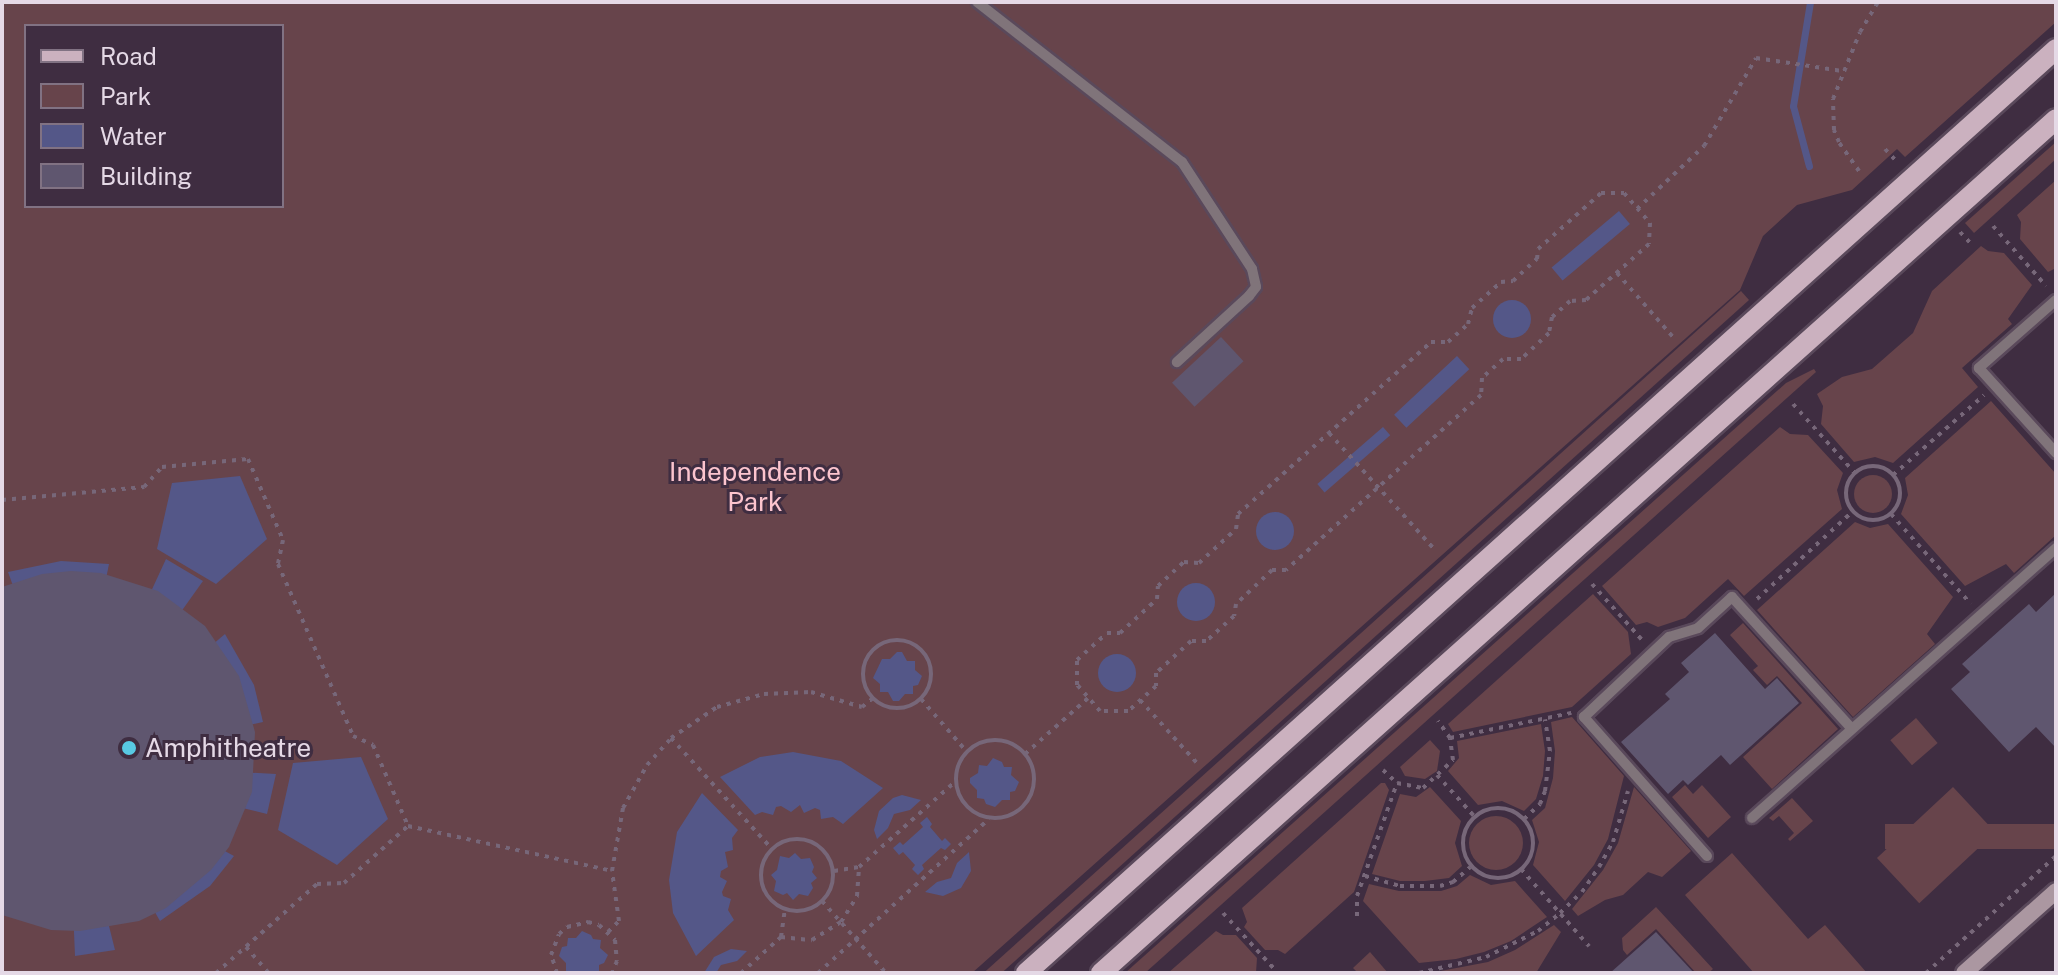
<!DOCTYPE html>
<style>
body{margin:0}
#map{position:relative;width:2058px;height:975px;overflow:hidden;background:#3f2d41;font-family:"Public Sans",sans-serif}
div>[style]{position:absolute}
.green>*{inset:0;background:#67444b;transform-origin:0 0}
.round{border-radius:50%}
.water>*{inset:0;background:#545788;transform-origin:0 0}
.stream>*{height:7px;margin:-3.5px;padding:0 3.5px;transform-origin:3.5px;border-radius:3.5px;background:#545788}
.building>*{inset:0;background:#5f566f;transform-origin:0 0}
.path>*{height:4px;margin-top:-2px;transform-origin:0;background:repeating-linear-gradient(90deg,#776779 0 4px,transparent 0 10px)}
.path>.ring{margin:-2px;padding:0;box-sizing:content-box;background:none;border:4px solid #776779;border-radius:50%}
.roads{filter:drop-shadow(2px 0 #5a495b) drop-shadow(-2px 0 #5a495b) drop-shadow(0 2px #5a495b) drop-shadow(0 -2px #5a495b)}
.lane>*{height:10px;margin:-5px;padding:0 5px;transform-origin:5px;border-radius:5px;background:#80747a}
.secondary>*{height:16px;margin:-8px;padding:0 8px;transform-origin:8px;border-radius:8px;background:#ab97a1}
.primary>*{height:20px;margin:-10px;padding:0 10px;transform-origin:10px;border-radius:10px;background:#cbb1bf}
.dots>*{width:22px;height:22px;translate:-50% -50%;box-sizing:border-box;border:4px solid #3f2d41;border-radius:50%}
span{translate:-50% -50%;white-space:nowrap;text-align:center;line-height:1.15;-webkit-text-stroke:6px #3f2d41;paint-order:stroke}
.park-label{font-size:26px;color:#fcc4ce}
.poi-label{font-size:26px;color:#e5d9e6}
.left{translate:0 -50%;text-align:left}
.frame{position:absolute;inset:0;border:4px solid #e5d9e6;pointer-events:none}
.legend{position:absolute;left:24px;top:24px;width:260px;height:184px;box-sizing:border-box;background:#3f2d41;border:2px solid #817283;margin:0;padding:10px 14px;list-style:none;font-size:24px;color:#e5d9e6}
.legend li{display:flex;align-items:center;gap:16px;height:40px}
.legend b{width:40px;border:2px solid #817283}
</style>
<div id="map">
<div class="green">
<i style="clip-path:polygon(evenodd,2px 2px,2056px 2px,2056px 22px,1905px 157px,1897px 149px,1852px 190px,1797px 205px,1763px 236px,1740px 290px,972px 973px,2px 973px,2px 2px,26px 26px,282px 26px,282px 206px,26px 206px,26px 26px)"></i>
<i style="clip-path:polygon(2056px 142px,2056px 159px,1974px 233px,1965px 223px)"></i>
<i style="clip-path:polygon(2056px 180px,2056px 268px,2048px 272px,2020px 239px,2021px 222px,2017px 215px)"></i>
<i style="clip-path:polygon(1981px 246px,1988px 251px,2004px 253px,2032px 285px,2008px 319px,2012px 324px,1962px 368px,1978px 387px,1893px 463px,1875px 457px,1854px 462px,1821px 424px,1823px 406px,1817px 394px,1842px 377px,1872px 369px,1913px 333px,1932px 291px)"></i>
<i style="left:1741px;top:291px;width:12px;height:1026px;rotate:48deg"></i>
<i style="clip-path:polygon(1814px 369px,1816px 372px,1145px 973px,1125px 973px,1786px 383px)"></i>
<i style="clip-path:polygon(1991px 401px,2056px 474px,2056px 535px,2014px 573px,2006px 564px,1965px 586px,1901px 514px,1908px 495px,1905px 478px)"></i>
<i style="clip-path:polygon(1780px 427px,1790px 434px,1808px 435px,1843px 473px,1837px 490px,1842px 509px,1744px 596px,1728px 579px,1685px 618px,1658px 627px,1647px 622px,1636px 625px,1602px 586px)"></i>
<i class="round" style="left:1854px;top:475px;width:38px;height:38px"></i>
<i style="clip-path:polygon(1855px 522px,1870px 528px,1888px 524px,1953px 597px,1927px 634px,1935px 644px,1853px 717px,1757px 610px)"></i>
<i style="clip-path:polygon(1593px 594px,1628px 632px,1631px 654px,1572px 707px,1453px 732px,1448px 724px)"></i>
<i style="clip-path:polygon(1743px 623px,1838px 729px,1772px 789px,1743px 757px,1802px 703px,1777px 676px,1767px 685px,1753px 670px,1758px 666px,1730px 635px)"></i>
<i style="clip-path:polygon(1572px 717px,1624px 776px,1608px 839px,1594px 865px,1565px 901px,1533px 865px,1539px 842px,1532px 820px,1545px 808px,1553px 778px,1555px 751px,1551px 722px)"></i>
<i style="left:1916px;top:718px;width:33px;height:34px;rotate:49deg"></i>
<i style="clip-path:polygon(1541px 724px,1545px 751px,1543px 776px,1536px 799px,1524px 811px,1502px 801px,1478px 805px,1448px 771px,1459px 758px,1457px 741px)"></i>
<i style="clip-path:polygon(1430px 740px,1440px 751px,1437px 771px,1425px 779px,1405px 776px,1400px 767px)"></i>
<i style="clip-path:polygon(1381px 783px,1385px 783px,1389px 790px,1354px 892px,1285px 954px,1278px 950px,1265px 950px,1244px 927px,1247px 922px,1242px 908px)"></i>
<i style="clip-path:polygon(1685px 785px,1693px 794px,1702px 785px,1731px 817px,1708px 838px,1672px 797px)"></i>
<i style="clip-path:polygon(1430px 787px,1461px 821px,1455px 843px,1462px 866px,1449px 878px,1425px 881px,1400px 881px,1372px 874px,1400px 794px,1416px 797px)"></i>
<i style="clip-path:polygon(1634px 787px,1691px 851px,1662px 877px,1648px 872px,1623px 895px,1605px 900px,1578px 916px,1572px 909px,1603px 870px,1618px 843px)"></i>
<i style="left:1953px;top:787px;width:62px;height:104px;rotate:47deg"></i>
<i style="clip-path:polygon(1792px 798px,1813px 821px,1790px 841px,1788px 839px,1794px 833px,1779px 816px,1773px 821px,1769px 818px)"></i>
<i class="round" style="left:1469px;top:816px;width:54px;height:54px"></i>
<i style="left:2056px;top:824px;width:25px;height:171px;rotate:90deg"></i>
<i style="clip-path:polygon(1732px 853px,1808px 939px,1825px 925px,1867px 973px,1754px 973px,1685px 895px)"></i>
<i style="clip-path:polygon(1470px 875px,1491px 885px,1515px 881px,1547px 917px,1511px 941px,1484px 952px,1456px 959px,1419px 963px,1363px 901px,1369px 884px,1399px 891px,1441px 891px,1457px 886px)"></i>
<i style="clip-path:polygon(1656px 907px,1713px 969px,1708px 973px,1696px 973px,1656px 929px,1627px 955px,1623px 950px,1622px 938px)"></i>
<i style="clip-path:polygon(1554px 925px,1561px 932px,1536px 973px,1430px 973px,1488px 962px,1515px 950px)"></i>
<i style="clip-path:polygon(1216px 931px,1223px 935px,1236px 935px,1257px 958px,1256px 973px,1168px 973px)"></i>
<i style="clip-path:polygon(1370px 952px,1388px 973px,1358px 973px,1353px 968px)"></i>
</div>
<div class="water">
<i style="left:1619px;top:211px;width:17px;height:88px;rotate:50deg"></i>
<i class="round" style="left:1493px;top:300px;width:38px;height:38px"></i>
<i style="left:1457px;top:356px;width:18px;height:86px;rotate:47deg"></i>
<i style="left:1383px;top:427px;width:11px;height:87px;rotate:49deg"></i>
<i style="clip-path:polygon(240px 476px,267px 539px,216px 584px,157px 549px,172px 483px)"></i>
<i class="round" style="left:1256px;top:512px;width:38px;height:38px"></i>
<i style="clip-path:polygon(166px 559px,203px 581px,153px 651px,130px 637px)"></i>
<i style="clip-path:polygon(61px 561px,109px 564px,93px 643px,36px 649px,8px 572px)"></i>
<i class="round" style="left:1177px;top:583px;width:38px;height:38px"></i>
<i style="clip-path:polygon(225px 634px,254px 685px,263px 722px,188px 738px,166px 684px)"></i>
<i style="clip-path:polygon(897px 652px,902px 652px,907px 661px,915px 661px,915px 670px,922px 676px,918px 685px,913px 686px,913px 694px,905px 694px,899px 701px,893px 701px,888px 692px,880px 692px,880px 684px,873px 678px,882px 659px,890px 659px)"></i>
<i class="round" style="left:1098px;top:654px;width:38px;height:38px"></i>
<i style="clip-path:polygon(793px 752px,841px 761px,883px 788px,843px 824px,833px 817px,821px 819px,820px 810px,815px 808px,804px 813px,800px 805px,791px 812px,781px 806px,776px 807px,773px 815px,762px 812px,755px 815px,720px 777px,760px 757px)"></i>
<i style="clip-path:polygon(361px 757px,388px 819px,337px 865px,278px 830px,293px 763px)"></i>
<i style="clip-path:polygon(993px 758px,1002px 762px,1004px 767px,1012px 767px,1011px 775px,1019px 782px,1015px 791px,1010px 792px,1010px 800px,1002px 800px,995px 807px,986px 804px,984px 799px,977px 798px,977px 790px,970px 783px,970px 778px,978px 773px,979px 765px,987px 766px)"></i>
<i style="clip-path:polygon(200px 770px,276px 774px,267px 814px,193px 796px)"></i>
<i style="clip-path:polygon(702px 793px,738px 830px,732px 838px,733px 850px,725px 852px,728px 867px,721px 871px,720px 877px,727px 881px,722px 892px,723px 896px,731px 899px,728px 910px,734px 920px,696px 956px,673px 913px,669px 880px,677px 832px)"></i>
<i style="clip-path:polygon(902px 795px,921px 800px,910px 810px,894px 814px,888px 828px,877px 839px,874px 830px,879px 811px,893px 798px)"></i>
<i style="clip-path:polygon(927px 817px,932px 824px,930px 827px,942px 841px,945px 838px,951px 844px,945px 850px,941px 848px,922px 865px,924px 869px,918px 875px,912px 869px,915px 865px,903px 852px,899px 855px,893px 848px,900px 842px,903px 845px,923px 827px,920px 823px)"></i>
<i style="clip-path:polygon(170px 821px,234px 856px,210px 886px,160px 921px,125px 860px)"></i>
<i style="clip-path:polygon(969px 852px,971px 871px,961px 888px,943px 896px,925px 892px,937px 882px,951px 878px,957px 863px)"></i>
<i style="clip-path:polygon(795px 853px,801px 859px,810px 858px,814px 867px,812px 872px,817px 878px,811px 883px,813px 888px,808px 896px,799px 894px,793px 900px,787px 893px,783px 895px,774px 891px,776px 881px,771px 875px,777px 870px,780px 856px,789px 858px)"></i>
<i style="clip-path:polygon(98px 882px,115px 950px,75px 956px,72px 884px)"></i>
<i style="clip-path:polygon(582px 931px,591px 935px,593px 939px,601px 940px,600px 948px,608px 955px,604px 963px,599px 965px,599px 973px,566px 971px,566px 963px,559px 956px,562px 947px,567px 946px,568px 938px,576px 938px)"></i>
<i style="clip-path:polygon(731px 949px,747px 951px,737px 961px,721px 965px,716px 973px,704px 973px,714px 957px)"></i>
</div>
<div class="stream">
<i style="left:1809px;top:166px;width:62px;rotate:-104.9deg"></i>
<i style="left:1793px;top:106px;width:105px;rotate:-80.7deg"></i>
</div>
<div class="building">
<i style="left:1221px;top:337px;width:33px;height:67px;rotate:47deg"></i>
<i style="clip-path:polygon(71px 571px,101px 573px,158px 591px,205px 626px,239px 676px,255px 732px,252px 792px,229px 847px,211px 870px,166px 908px,139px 921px,80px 931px,51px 930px,2px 915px,2px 587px,42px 574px)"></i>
<i style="clip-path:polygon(2056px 593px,2056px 748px,2036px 727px,2009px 752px,1951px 689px,1970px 672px,1962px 664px,2029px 604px,2036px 612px)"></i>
<i style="clip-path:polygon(1715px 633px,1765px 689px,1777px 678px,1799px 703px,1730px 765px,1721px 755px,1688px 785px,1683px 780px,1668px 794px,1621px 742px,1670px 699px,1665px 694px,1689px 672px,1681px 663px)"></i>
<i style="clip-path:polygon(1656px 932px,1694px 973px,1610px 973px)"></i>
</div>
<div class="path">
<i style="left:1885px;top:149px;width:19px;rotate:47deg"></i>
<i style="left:1859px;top:171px;width:35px;rotate:-125deg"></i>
<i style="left:1839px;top:142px;width:13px;rotate:-113deg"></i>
<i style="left:1834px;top:130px;width:31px;rotate:-92deg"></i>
<i style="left:1833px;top:99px;width:72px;rotate:-68.1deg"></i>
<i style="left:1860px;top:32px;width:35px;rotate:-59deg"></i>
<i style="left:1601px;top:193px;width:23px"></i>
<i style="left:1624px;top:193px;width:40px;rotate:49deg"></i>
<i style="left:1650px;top:223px;width:21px;rotate:93deg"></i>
<i style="left:1649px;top:244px;width:84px;rotate:138.4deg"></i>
<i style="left:1586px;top:300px;width:16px;rotate:176deg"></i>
<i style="left:1570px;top:301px;width:24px;rotate:138deg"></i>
<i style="left:1552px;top:317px;width:16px;rotate:101deg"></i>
<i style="left:1549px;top:333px;width:38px;rotate:137deg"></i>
<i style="left:1521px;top:359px;width:18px;rotate:180deg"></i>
<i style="left:1503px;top:359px;width:28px;rotate:138deg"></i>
<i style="left:1482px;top:378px;width:17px;rotate:93deg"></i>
<i style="left:1481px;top:395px;width:262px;rotate:138.1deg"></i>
<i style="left:1286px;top:570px;width:14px;rotate:180deg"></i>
<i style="left:1272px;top:570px;width:50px;rotate:136.6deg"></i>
<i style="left:1236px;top:604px;width:12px;rotate:99deg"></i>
<i style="left:1234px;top:616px;width:38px;rotate:138deg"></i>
<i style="left:1206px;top:641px;width:15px;rotate:180deg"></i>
<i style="left:1191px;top:641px;width:47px;rotate:137.6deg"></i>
<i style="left:1156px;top:673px;width:13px;rotate:90deg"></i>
<i style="left:1156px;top:686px;width:38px;rotate:138deg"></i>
<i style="left:1128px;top:711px;width:28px;rotate:180deg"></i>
<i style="left:1100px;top:711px;width:35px;rotate:-131deg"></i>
<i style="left:1077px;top:685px;width:25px;rotate:-90deg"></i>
<i style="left:1077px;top:660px;width:40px;rotate:-42deg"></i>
<i style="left:1107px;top:633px;width:13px"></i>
<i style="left:1120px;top:633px;width:50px;rotate:-42.6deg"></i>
<i style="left:1157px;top:599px;width:13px;rotate:-86deg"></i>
<i style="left:1158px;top:586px;width:35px;rotate:-43deg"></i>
<i style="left:1184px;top:562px;width:15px;rotate:4deg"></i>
<i style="left:1199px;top:563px;width:50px;rotate:-42.6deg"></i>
<i style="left:1236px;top:529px;width:15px;rotate:-82deg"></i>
<i style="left:1238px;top:514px;width:259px;rotate:-41.7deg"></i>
<i style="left:1431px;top:342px;width:17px"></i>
<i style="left:1448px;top:342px;width:27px;rotate:-42deg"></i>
<i style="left:1468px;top:324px;width:16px;rotate:-76deg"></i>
<i style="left:1472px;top:308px;width:39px;rotate:-42deg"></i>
<i style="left:1501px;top:282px;width:12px;rotate:-5deg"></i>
<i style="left:1513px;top:281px;width:33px;rotate:-43deg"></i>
<i style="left:1537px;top:259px;width:10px;rotate:-84deg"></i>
<i style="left:1538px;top:249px;width:84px;rotate:-41.6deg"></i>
<i style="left:1637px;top:209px;width:92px;rotate:-43.2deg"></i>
<i style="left:1704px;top:146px;width:102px;rotate:-59.4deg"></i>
<i style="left:1756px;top:58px;width:87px;rotate:8.6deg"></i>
<i style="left:1993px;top:226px;width:80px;rotate:48.5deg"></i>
<i style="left:1960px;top:232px;width:18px;rotate:47deg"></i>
<i style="left:1617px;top:273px;width:86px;rotate:48.8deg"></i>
<i style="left:1793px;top:404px;width:93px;rotate:48.1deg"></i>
<i style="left:1329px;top:433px;width:159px;rotate:47.8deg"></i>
<i class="ring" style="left:1846px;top:466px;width:50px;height:50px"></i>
<i style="left:1893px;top:475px;width:121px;rotate:-41.3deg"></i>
<i style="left:2px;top:500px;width:143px;rotate:-5.2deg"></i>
<i style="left:144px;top:487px;width:27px;rotate:-48deg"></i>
<i style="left:162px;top:467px;width:86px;rotate:-5.3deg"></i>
<i style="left:248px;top:459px;width:88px;rotate:66.6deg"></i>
<i style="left:283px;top:540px;width:25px;rotate:102deg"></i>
<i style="left:278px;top:564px;width:188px;rotate:66.4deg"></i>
<i style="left:353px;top:736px;width:22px;rotate:24deg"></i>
<i style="left:373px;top:745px;width:88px;rotate:66.6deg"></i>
<i style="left:1891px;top:514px;width:120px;rotate:48.4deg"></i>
<i style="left:1592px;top:584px;width:76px;rotate:48.2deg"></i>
<i style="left:1757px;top:599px;width:130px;rotate:-42.5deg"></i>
<i class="ring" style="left:863px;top:640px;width:64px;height:64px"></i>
<i style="left:921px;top:699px;width:70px;rotate:49deg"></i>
<i style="left:1140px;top:700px;width:85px;rotate:47.9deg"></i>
<i style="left:671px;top:738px;width:149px;rotate:47.7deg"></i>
<i style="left:1450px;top:738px;width:124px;rotate:-11.7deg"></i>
<i class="ring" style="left:956px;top:740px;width:74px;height:74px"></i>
<i style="left:1025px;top:754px;width:84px;rotate:-41.6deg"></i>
<i style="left:1383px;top:770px;width:19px;rotate:43deg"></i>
<i style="left:1397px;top:783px;width:26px;rotate:11deg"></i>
<i style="left:1423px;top:788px;width:41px;rotate:-43deg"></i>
<i style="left:1453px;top:760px;width:22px;rotate:-98deg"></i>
<i style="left:1450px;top:738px;width:21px;rotate:-125deg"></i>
<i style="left:1437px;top:775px;width:55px;rotate:47.9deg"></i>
<i class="ring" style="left:1463px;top:808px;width:66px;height:66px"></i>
<i style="left:1524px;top:819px;width:22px;rotate:-43deg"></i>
<i style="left:1540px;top:804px;width:14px;rotate:-69deg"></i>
<i style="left:1545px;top:791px;width:40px;rotate:-82.9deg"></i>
<i style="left:1550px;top:751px;width:32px;rotate:-99deg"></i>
<i style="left:408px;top:826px;width:209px;rotate:12.4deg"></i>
<i class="ring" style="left:761px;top:839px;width:68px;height:68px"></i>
<i style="left:1521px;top:869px;width:103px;rotate:48.6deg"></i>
<i style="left:834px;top:871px;width:25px;rotate:-9deg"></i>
<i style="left:1365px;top:876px;width:36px;rotate:16deg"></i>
<i style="left:1400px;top:886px;width:40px"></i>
<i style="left:1440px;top:886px;width:14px;rotate:-17deg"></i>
<i style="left:1453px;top:882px;width:23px;rotate:-41deg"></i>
<i style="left:822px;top:901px;width:96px;rotate:48.4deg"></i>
<i style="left:1223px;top:913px;width:81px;rotate:47.5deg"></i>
<i style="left:1357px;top:916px;width:20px;rotate:-90deg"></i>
<i style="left:1357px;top:896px;width:120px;rotate:-70.5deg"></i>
<i style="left:608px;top:932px;width:16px;rotate:-45deg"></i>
<i style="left:619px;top:921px;width:50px;rotate:-98deg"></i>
<i style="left:612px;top:871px;width:64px;rotate:-80.1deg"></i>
<i style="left:623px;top:808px;width:49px;rotate:-60.8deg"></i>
<i style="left:647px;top:765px;width:36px;rotate:-48deg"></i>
<i style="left:671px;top:738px;width:55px;rotate:-34deg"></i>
<i style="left:717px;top:707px;width:49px;rotate:-15.5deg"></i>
<i style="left:764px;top:694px;width:47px;rotate:-2.4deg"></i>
<i style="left:811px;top:692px;width:53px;rotate:16.4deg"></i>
<i style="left:862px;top:707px;width:14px;rotate:-39deg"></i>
<i style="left:781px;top:937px;width:28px;rotate:-82deg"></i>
<i style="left:246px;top:947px;width:35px;rotate:49deg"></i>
<i style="left:216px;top:973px;width:135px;rotate:-41.4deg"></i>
<i style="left:317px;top:884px;width:27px;rotate:-2deg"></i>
<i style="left:344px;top:883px;width:86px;rotate:-41.7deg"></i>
<i style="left:557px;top:973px;width:19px;rotate:-108deg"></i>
<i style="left:551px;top:955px;width:22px;rotate:-69deg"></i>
<i style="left:559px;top:934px;width:11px;rotate:-41deg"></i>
<i style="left:567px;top:927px;width:22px;rotate:-13deg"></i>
<i style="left:588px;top:922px;width:11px;rotate:15deg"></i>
<i style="left:599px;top:925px;width:22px;rotate:43deg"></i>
<i style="left:615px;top:940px;width:21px;rotate:85deg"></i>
<i style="left:617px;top:961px;width:13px;rotate:113deg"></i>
<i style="left:741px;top:973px;width:54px;rotate:-42deg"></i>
<i style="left:781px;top:937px;width:31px;rotate:6deg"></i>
<i style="left:812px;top:940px;width:34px;rotate:-32deg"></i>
<i style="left:841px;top:922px;width:31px;rotate:-58deg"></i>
<i style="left:857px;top:896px;width:29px;rotate:-86deg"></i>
<i style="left:859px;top:867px;width:130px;rotate:-41.6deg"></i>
<i style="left:818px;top:973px;width:230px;rotate:-42deg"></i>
<i style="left:1419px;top:973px;width:69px;rotate:-13.4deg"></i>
<i style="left:1486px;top:957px;width:58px;rotate:-26.6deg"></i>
<i style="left:1538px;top:931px;width:28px;rotate:-39deg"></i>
<i style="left:1560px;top:913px;width:30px;rotate:-44deg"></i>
<i style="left:1582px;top:892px;width:30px;rotate:-56deg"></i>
<i style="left:1599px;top:867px;width:29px;rotate:-61deg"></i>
<i style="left:1613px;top:842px;width:53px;rotate:-73.6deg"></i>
<i style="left:1926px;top:973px;width:175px;rotate:-42deg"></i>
</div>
<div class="roads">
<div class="lane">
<i style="left:977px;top:2px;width:260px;rotate:38deg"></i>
<i style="left:1182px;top:162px;width:128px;rotate:56.8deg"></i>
<i style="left:1252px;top:269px;width:18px;rotate:77deg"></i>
<i style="left:1256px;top:287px;width:11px;rotate:128deg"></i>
<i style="left:1249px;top:296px;width:98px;rotate:137.5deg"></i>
<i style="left:2056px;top:300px;width:103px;rotate:138.6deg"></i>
<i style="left:1979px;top:368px;width:115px;rotate:47.8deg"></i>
<i style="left:1752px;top:818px;width:407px;rotate:-41.6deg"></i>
<i style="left:1707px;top:856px;width:186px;rotate:-131.5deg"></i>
<i style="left:1584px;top:717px;width:117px;rotate:-43.3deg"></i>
<i style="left:1669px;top:637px;width:30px;rotate:-17deg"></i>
<i style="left:1698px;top:628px;width:46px;rotate:-42.4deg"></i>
<i style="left:1732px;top:597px;width:178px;rotate:47.7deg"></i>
</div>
<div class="secondary">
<i style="left:1964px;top:973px;width:123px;rotate:-41.7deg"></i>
</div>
<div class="primary">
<i style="left:1026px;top:973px;width:1384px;rotate:-41.89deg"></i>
<i style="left:1101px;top:973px;width:1281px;rotate:-41.8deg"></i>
</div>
</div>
<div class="dots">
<i style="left:129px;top:748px;background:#58c9e3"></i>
</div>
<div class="park-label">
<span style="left:755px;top:487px">Independence<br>Park</span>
</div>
<div class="poi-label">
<span class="left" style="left:145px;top:748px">Amphitheatre</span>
</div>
<div class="frame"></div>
<ul class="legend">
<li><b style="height:10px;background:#cbb1bf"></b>Road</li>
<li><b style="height:22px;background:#67444b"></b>Park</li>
<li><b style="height:22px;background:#545788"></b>Water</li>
<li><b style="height:22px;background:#5f566f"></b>Building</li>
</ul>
</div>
